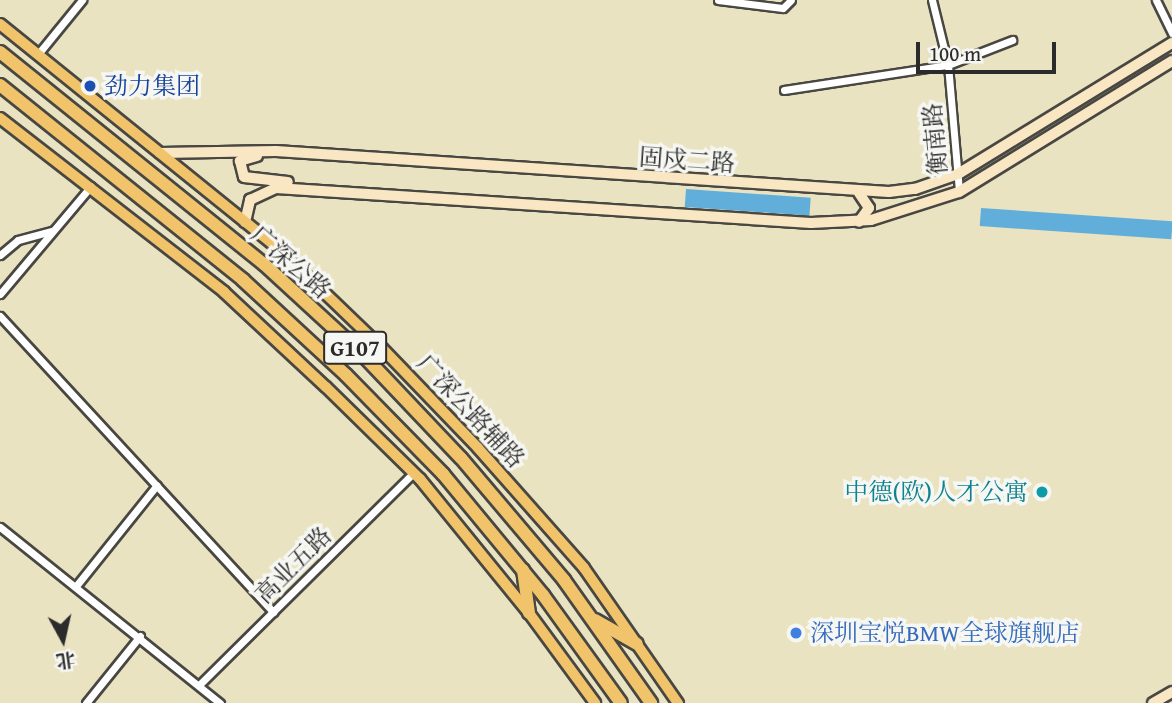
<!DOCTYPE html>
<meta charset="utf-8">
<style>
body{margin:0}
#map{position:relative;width:1172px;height:703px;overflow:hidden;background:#e9e3c2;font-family:"Gentium Book Plus","Noto Serif SC",serif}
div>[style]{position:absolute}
.water>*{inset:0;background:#61aeda;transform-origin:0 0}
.roads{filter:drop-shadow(2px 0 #484742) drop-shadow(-2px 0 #484742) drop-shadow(0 2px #484742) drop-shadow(0 -2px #484742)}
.street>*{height:7px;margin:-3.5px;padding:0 3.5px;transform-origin:3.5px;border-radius:3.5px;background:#fff}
.secondary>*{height:10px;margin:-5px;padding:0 5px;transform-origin:5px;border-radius:5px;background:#f9e7c3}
.primary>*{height:10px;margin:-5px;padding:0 5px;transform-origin:5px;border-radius:5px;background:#f1c36a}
.highway>*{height:12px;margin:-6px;padding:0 6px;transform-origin:6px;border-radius:6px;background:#f1c36a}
.dots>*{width:19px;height:19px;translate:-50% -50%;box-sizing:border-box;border:4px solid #f6f6f2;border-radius:50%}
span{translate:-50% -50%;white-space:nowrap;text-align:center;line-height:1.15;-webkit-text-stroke:7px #f6f6f2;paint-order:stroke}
.shield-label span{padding:2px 5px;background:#f6f6f2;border:2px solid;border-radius:5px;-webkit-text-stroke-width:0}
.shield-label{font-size:23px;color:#2b2b2b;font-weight:700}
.transit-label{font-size:24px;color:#164399}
.left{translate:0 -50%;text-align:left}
.street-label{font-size:24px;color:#2b2b2b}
.culture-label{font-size:24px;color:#0d838f}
.right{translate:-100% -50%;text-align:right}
.shop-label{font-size:24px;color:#366cbe}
.north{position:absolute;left:28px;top:605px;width:70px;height:70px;-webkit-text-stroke:5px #f6f6f2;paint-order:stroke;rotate:172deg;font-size:19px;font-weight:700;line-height:28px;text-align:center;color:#2b2b2b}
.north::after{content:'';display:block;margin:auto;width:24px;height:32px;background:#2b2b2b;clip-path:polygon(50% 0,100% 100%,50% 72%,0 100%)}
.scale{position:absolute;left:916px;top:42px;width:140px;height:32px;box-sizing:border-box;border:4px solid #2b2b2b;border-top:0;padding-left:9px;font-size:21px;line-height:24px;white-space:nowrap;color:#2b2b2b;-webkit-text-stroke:5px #f6f6f2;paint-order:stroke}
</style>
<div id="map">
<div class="water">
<i style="left:686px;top:189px;width:125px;height:18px;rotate:4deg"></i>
<i style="left:981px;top:208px;width:192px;height:18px;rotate:4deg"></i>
</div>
<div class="roads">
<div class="street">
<i style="left:718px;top:0;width:65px;rotate:7deg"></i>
<i style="left:783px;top:8px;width:11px;rotate:-45deg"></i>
<i style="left:932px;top:0;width:67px;rotate:76.2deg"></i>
<i style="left:948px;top:65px;width:127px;rotate:85deg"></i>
<i style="left:1156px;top:0;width:37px;rotate:64deg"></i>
<i style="left:38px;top:54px;width:70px;rotate:-50.8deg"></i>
<i style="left:784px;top:90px;width:166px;rotate:-8.7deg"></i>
<i style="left:948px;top:65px;width:69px;rotate:-21.3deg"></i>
<i style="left:0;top:255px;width:23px;rotate:-40deg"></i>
<i style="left:18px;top:240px;width:35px;rotate:-15deg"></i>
<i style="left:0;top:294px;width:141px;rotate:-49.9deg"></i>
<i style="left:0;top:316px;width:403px;rotate:47.3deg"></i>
<i style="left:0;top:527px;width:282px;rotate:38.7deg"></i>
<i style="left:76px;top:586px;width:129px;rotate:-51.3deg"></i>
<i style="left:199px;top:685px;width:301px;rotate:-44.7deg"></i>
<i style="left:86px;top:703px;width:86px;rotate:-51.1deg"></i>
</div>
<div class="secondary">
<i style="left:160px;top:153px;width:116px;rotate:-1deg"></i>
<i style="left:276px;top:151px;width:614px;rotate:3.83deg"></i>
<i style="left:889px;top:192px;width:26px;rotate:-7deg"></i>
<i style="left:915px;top:189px;width:46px;rotate:-19.2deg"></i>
<i style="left:958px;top:174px;width:251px;rotate:-31.5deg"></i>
<i style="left:257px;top:156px;width:18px;rotate:164deg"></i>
<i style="left:240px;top:161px;width:16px;rotate:76deg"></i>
<i style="left:244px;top:177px;width:44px;rotate:6.5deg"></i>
<i style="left:859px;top:193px;width:18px;rotate:56deg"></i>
<i style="left:869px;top:208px;width:17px;rotate:126deg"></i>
<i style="left:245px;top:222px;width:23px;rotate:-77deg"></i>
<i style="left:250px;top:200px;width:29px;rotate:-25deg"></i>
<i style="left:276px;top:188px;width:536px;rotate:3.74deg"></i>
<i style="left:811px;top:223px;width:60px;rotate:-2.9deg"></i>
<i style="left:871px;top:220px;width:92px;rotate:-17.7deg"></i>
<i style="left:959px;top:192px;width:250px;rotate:-31.6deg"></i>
<i style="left:1153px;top:703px;width:22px;rotate:-30deg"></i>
</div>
<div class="primary">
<i style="left:0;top:24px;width:357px;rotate:38.9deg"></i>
<i style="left:278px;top:248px;width:141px;rotate:43.9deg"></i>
<i style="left:380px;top:346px;width:141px;rotate:46.1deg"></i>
<i style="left:478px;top:448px;width:160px;rotate:48.5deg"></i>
<i style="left:584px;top:568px;width:165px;rotate:55.2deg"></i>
<i style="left:0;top:118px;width:284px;rotate:37.8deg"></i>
<i style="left:224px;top:292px;width:139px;rotate:43deg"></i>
<i style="left:326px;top:387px;width:132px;rotate:44.4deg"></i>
<i style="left:420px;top:479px;width:173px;rotate:50.9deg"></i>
<i style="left:529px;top:613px;width:112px;rotate:53.7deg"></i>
</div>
<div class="highway">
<i style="left:0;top:52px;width:339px;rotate:38.8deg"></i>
<i style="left:264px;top:264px;width:137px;rotate:42.6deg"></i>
<i style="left:365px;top:357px;width:139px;rotate:46.5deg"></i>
<i style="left:461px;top:458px;width:160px;rotate:49.8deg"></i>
<i style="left:564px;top:580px;width:151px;rotate:54.7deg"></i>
<i style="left:0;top:85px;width:312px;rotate:38.7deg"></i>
<i style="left:243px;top:280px;width:140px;rotate:42.7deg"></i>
<i style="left:346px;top:375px;width:139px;rotate:45.6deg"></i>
<i style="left:443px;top:474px;width:157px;rotate:50.4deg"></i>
<i style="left:543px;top:595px;width:133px;rotate:54.2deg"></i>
<i style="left:523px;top:570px;width:43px;rotate:82.1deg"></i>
<i style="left:595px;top:620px;width:48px;rotate:29.7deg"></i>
</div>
</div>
<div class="dots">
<i style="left:90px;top:86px;background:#1a4fb4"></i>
<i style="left:1042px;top:492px;background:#0f9aa8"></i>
<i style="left:796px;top:633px;background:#3f7fe0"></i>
</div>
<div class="shield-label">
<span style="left:355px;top:348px">G107</span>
</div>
<div class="transit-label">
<span class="left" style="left:104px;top:86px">劲力集团</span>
</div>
<div class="street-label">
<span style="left:935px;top:139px;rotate:-95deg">衡南路</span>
<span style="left:687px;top:160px;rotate:4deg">固戍二路</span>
<span style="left:291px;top:262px;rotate:41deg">广深公路</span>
<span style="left:471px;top:411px;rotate:47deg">广深公路辅路</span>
<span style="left:293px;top:565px;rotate:-45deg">高业五路</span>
</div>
<div class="culture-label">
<span class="right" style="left:1028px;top:492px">中德(欧)人才公寓</span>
</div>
<div class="shop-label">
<span class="left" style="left:810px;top:633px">深圳宝悦BMW全球旗舰店</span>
</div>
<div class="north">北</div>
<div class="scale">100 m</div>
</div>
